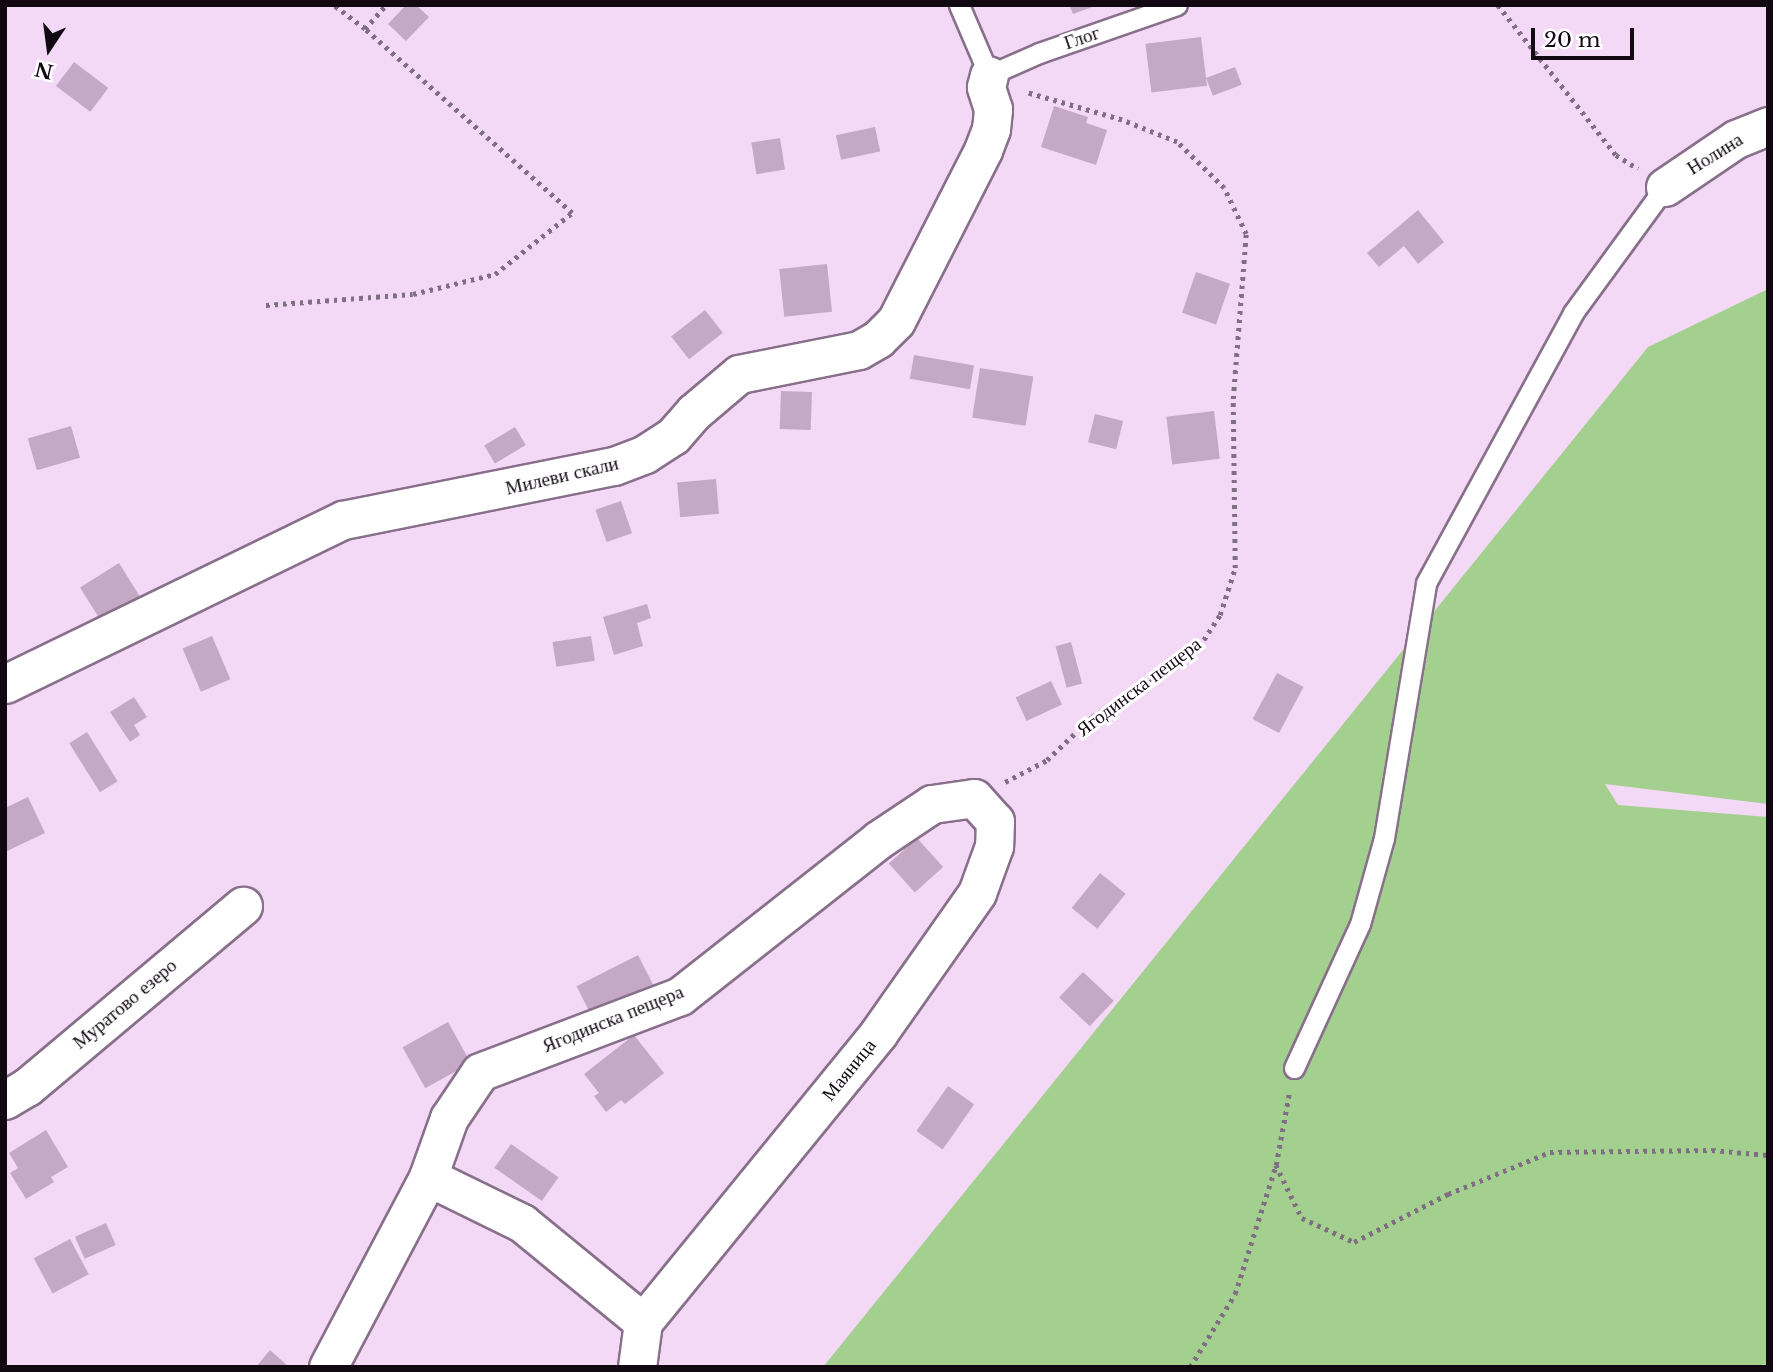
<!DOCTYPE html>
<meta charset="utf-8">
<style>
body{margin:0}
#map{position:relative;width:1773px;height:1372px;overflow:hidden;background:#f4d9f7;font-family:"Libre Baskerville",serif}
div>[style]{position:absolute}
.green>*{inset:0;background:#a4d08f}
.building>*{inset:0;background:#c5a9c4;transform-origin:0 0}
.path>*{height:4.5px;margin-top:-2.25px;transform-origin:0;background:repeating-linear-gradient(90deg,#806e82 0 3.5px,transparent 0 8.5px)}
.roads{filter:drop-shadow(2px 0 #88708b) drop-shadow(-2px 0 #88708b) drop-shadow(0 2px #88708b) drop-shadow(0 -2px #88708b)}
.lane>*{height:19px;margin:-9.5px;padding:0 9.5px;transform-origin:9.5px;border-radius:9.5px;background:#fff}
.street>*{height:37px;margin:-18.5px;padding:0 18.5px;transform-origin:18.5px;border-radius:18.5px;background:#fff}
span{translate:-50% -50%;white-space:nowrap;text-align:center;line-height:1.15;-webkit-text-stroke:6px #fff;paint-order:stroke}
.street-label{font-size:19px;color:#110812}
.frame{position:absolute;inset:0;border:7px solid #110812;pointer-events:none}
.north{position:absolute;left:14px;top:14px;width:70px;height:70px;-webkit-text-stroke:5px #fff;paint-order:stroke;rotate:193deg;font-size:19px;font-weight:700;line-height:28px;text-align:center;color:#110812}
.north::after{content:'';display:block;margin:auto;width:24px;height:32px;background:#110812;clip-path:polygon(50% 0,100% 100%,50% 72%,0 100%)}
.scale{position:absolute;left:1531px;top:28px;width:103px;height:32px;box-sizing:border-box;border:4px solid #110812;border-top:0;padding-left:9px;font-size:21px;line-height:24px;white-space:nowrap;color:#110812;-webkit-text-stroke:5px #fff;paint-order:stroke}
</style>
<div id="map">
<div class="green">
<i style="clip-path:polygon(1768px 289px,1768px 804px,1605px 784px,1618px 805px,1768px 817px,1768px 1367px,823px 1367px,1648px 347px)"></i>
</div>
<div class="building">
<i style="clip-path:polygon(406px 5px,416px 5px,429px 17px,406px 41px,388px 24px)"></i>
<i style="clip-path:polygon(1069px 5px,1095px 5px,1095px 6px,1073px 14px)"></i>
<i style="left:1201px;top:37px;width:49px;height:56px;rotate:83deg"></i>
<i style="left:74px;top:62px;width:43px;height:30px;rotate:37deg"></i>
<i style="left:1235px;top:67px;width:19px;height:31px;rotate:69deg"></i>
<i style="clip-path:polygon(1054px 106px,1088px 117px,1086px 123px,1107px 130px,1096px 165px,1041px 147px)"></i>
<i style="left:875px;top:127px;width:25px;height:40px;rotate:78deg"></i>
<i style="left:780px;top:138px;width:32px;height:29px;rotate:81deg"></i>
<i style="clip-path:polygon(1418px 210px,1444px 242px,1418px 264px,1404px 246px,1379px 267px,1367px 253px)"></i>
<i style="left:827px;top:264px;width:48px;height:48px;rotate:84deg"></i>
<i style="left:1196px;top:272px;width:36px;height:43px;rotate:19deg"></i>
<i style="left:705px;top:310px;width:29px;height:43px;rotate:52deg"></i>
<i style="left:914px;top:355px;width:61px;height:24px;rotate:10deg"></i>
<i style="left:980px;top:368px;width:54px;height:50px;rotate:9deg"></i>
<i style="left:781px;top:391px;width:31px;height:38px;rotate:2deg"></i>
<i style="left:1214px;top:411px;width:48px;height:48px;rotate:83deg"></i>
<i style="left:1095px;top:414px;width:29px;height:29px;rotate:14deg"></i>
<i style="left:71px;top:426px;width:33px;height:45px;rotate:74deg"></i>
<i style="left:515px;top:427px;width:21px;height:36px;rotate:59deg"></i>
<i style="left:716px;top:479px;width:35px;height:39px;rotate:85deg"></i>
<i style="left:621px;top:501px;width:34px;height:27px;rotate:71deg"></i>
<i style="left:119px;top:563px;width:40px;height:46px;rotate:58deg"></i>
<i style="clip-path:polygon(647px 604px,651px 618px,637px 623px,643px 646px,614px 655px,603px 617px)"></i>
<i style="left:212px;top:636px;width:47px;height:32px;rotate:67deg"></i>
<i style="left:591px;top:636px;width:25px;height:39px;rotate:81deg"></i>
<i style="left:1071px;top:642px;width:43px;height:16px;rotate:75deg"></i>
<i style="left:1277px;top:673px;width:30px;height:52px;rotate:28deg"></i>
<i style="left:1051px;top:681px;width:26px;height:39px;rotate:65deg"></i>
<i style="clip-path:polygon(134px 697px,147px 717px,134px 725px,140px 735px,130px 742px,110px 712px)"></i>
<i style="left:87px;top:732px;width:58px;height:21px;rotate:58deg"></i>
<i style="clip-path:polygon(28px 797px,45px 833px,5px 852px,5px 808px)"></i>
<i style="left:917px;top:838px;width:39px;height:38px;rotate:48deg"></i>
<i style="left:1100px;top:873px;width:33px;height:45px;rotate:39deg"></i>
<i style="left:638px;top:955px;width:35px;height:69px;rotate:63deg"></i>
<i style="left:1083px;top:972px;width:42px;height:35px;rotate:43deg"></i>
<i style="left:448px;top:1022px;width:47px;height:52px;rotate:61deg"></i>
<i style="clip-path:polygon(634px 1035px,664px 1073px,625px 1104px,621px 1100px,606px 1112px,594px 1096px,599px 1093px,584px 1074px)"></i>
<i style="left:948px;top:1086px;width:32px;height:55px;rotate:35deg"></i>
<i style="clip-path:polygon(46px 1130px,68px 1167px,51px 1177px,54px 1182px,26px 1199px,10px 1173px,18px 1168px,9px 1153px)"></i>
<i style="left:511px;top:1144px;width:58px;height:29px;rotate:35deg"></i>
<i style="left:106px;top:1223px;width:24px;height:34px;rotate:66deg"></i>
<i style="left:70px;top:1239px;width:40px;height:41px;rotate:62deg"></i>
<i style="clip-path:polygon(270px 1350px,289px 1367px,256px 1367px)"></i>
</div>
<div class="path">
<i style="left:1498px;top:5px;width:191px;rotate:51.8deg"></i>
<i style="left:1616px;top:155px;width:26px;rotate:32deg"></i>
<i style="left:365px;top:29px;width:32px;rotate:-49deg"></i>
<i style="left:266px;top:305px;width:147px;rotate:-4.3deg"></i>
<i style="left:413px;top:294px;width:84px;rotate:-13.7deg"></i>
<i style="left:495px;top:274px;width:98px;rotate:-38.4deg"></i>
<i style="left:572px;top:213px;width:277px;rotate:-138.4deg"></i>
<i style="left:365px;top:29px;width:40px;rotate:-143deg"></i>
<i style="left:1005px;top:782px;width:47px;rotate:-27.6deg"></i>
<i style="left:1047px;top:760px;width:62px;rotate:-43.7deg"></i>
<i style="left:1092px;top:717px;width:128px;rotate:-33.2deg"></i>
<i style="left:1199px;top:647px;width:38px;rotate:-57deg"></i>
<i style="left:1220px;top:615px;width:49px;rotate:-72.3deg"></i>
<i style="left:1235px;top:568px;width:169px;rotate:-90.7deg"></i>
<i style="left:1233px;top:399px;width:166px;rotate:-85.5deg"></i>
<i style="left:1246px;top:234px;width:51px;rotate:-115.6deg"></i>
<i style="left:1224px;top:188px;width:66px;rotate:-135.6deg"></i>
<i style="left:1177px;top:142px;width:59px;rotate:-158.2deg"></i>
<i style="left:1122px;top:120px;width:101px;rotate:-163.9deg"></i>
<i style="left:1276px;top:1165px;width:59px;rotate:63.9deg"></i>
<i style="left:1302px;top:1218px;width:57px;rotate:24.8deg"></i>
<i style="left:1354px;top:1242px;width:106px;rotate:-27.1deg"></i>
<i style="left:1448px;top:1194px;width:110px;rotate:-22.4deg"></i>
<i style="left:1550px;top:1152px;width:162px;rotate:-0.7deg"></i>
<i style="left:1712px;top:1150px;width:56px;rotate:5.1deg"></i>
<i style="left:1190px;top:1367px;width:86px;rotate:-58.3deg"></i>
<i style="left:1235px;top:1294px;width:135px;rotate:-72.4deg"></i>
<i style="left:1276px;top:1165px;width:72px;rotate:-79.6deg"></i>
</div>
<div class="roads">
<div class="lane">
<i style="left:959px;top:5px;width:76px;rotate:66.8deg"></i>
<i style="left:989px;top:75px;width:55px;rotate:-23.7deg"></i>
<i style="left:1039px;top:53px;width:146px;rotate:-19.2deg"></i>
<i style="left:1294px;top:1068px;width:158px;rotate:-65.4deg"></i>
<i style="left:1360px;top:924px;width:89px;rotate:-74.4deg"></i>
<i style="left:1384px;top:838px;width:258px;rotate:-80.6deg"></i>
<i style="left:1426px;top:583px;width:307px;rotate:-61.4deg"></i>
<i style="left:1573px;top:313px;width:156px;rotate:-53.9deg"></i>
</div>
<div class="street">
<i style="left:1665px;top:187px;width:86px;rotate:-34.1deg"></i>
<i style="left:1736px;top:139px;width:35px;rotate:-22deg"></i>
<i style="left:5px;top:684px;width:376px;rotate:-25.9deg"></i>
<i style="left:343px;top:520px;width:276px;rotate:-11.3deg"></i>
<i style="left:614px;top:466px;width:33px;rotate:-21deg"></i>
<i style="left:645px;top:454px;width:33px;rotate:-33deg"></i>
<i style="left:673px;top:436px;width:32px;rotate:-49deg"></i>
<i style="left:694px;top:412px;width:59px;rotate:-40.2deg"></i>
<i style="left:739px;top:374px;width:122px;rotate:-11.3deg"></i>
<i style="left:859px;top:350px;width:22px;rotate:-30deg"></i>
<i style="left:878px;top:339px;width:25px;rotate:-45deg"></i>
<i style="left:896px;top:321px;width:192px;rotate:-63deg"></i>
<i style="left:983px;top:150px;width:22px;rotate:-69deg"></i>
<i style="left:991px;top:129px;width:20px;rotate:-84deg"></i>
<i style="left:993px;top:109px;width:23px;rotate:-108deg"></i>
<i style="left:986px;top:87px;width:12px;rotate:-76deg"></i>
<i style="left:5px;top:1100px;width:26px;rotate:-31deg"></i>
<i style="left:27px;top:1087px;width:282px;rotate:-40deg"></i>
<i style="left:428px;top:1177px;width:105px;rotate:26.1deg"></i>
<i style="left:522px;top:1223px;width:156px;rotate:39.3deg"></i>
<i style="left:643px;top:1322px;width:45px;rotate:97.6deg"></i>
<i style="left:328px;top:1367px;width:215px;rotate:-62.2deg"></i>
<i style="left:428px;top:1177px;width:63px;rotate:-70.4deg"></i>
<i style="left:449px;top:1118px;width:55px;rotate:-56deg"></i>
<i style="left:480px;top:1072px;width:214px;rotate:-20.8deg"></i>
<i style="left:680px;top:996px;width:252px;rotate:-38.2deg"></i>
<i style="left:878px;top:840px;width:65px;rotate:-33.7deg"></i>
<i style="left:932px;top:804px;width:42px;rotate:-8.1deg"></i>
<i style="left:974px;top:798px;width:31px;rotate:48deg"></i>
<i style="left:995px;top:821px;width:25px;rotate:92deg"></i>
<i style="left:994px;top:846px;width:50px;rotate:109.9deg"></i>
<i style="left:977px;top:893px;width:172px;rotate:125.1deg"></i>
<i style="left:878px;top:1034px;width:372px;rotate:129.2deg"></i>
</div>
</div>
<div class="street-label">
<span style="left:1082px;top:38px;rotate:-19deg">Глог</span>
<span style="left:1715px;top:154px;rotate:-32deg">Нолина</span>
<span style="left:562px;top:476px;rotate:-13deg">Милеви скали</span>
<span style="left:1139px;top:687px;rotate:-37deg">Ягодинска пещера</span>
<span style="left:125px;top:1004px;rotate:-40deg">Муратово езеро</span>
<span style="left:613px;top:1019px;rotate:-22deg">Ягодинска пещера</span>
<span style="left:849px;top:1070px;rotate:-51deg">Маяница</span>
</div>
<div class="frame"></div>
<div class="north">N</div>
<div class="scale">20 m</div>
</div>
